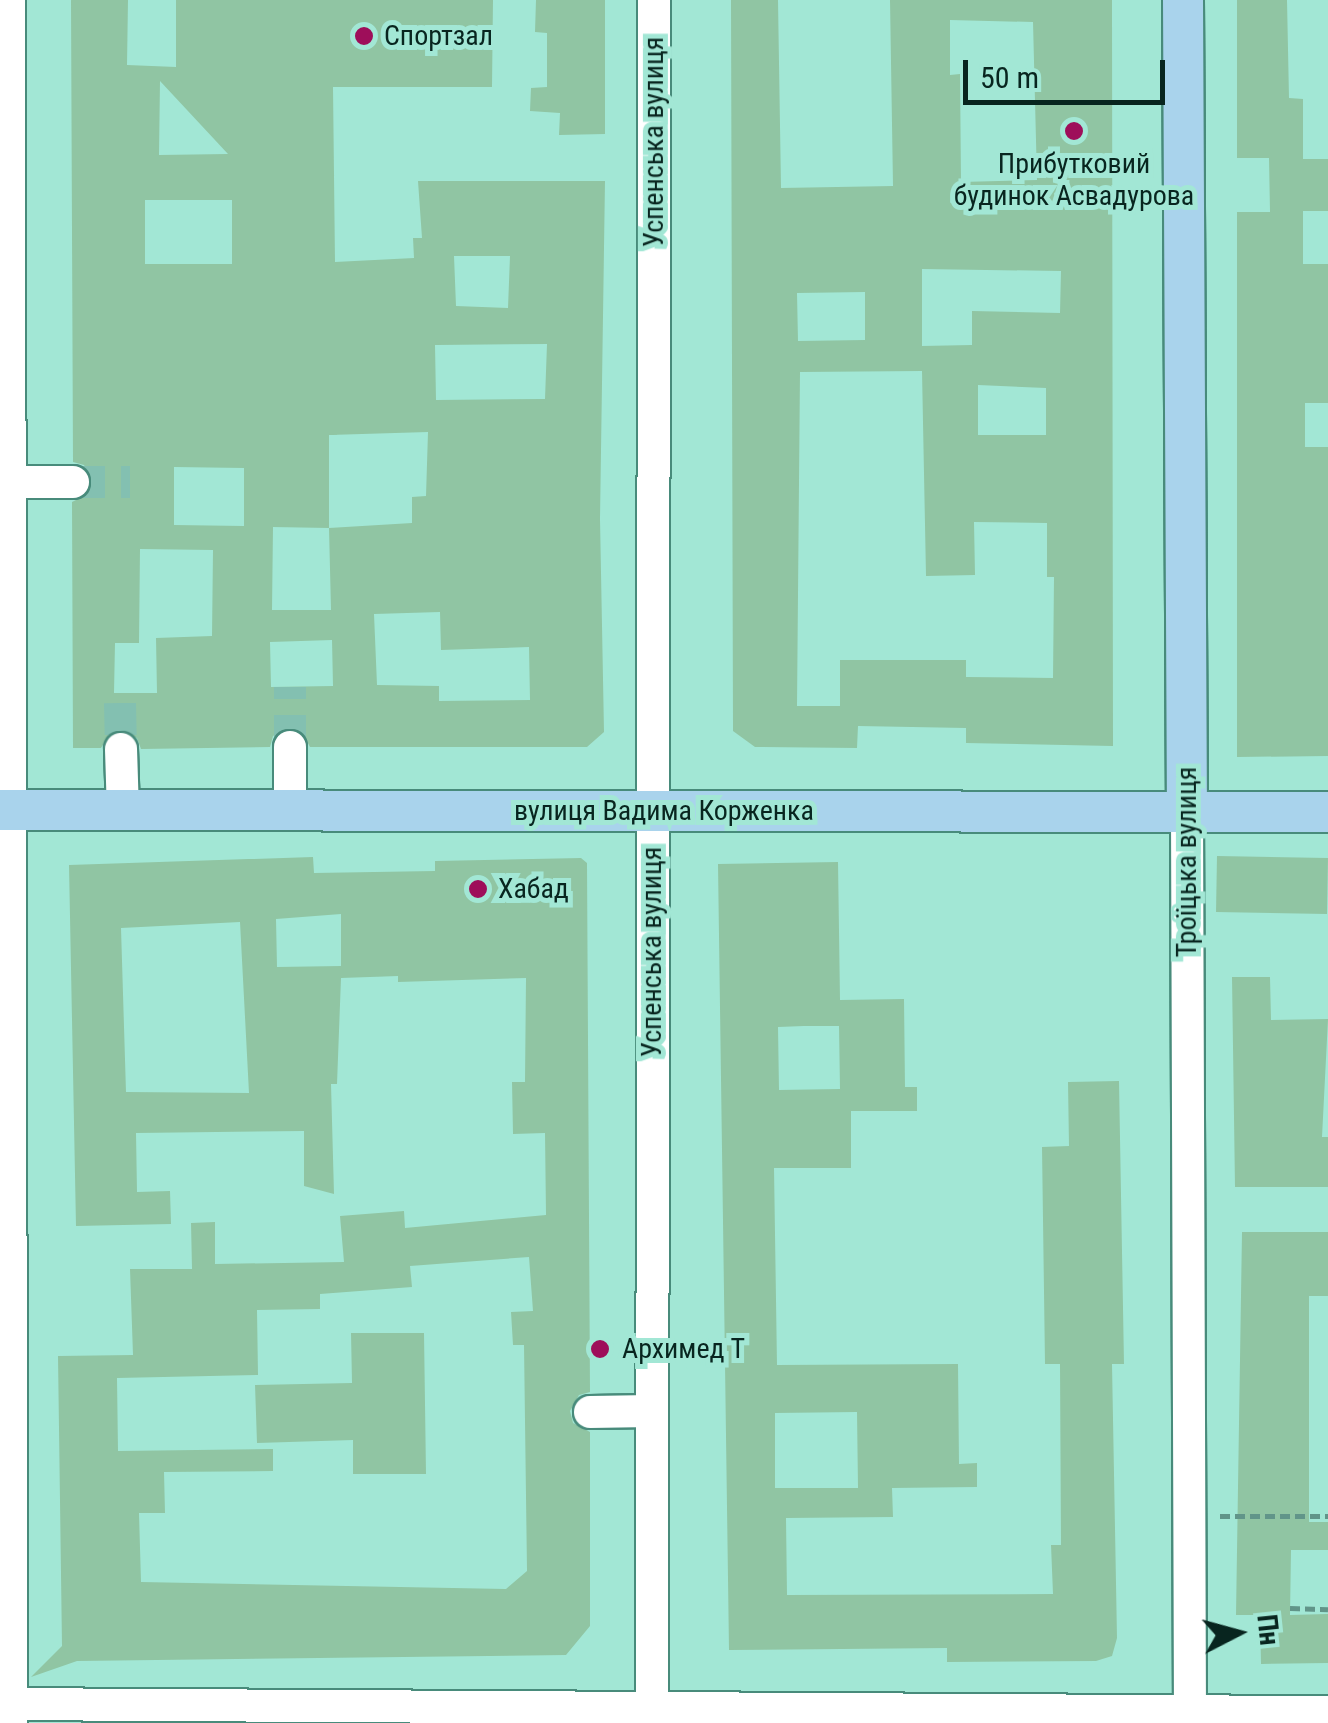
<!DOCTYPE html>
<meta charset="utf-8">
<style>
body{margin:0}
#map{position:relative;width:1328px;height:1723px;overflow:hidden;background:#a2e7d5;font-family:"Roboto Condensed",sans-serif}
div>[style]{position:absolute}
.building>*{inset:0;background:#90c5a3;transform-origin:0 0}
.minor-tunnel>*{height:32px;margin-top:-16px;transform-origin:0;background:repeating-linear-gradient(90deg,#83c0b1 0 32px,transparent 0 48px)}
.path>*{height:5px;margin-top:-2.5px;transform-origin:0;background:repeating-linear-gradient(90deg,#619589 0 10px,transparent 0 15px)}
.roads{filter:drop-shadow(2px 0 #488b7b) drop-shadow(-2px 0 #488b7b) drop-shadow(0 2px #488b7b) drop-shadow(0 -2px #488b7b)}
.minor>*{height:32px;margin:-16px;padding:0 16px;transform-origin:16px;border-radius:16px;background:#fff}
.major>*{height:40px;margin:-20px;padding:0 20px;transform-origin:20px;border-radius:20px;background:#a9d3ec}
.dots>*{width:28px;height:28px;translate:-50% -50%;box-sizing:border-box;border:5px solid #a2e7d5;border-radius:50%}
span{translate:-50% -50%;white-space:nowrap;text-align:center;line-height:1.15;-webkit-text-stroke:10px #a2e7d5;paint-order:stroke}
.poi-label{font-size:28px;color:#08251f}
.left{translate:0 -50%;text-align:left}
.street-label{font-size:28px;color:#08251f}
.north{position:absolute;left:1188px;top:1583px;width:100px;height:100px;-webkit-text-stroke:8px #a2e7d5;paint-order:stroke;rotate:84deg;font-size:28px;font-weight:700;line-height:40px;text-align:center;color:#08251f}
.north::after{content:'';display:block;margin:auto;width:35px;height:45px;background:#08251f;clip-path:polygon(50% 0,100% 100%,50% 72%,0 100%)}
.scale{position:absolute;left:963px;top:60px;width:202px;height:45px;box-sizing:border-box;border:5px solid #08251f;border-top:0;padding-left:12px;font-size:30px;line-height:35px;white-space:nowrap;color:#08251f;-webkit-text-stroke:8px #a2e7d5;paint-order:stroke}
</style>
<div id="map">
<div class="building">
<i style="clip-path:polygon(evenodd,71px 0,128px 0,127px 65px,176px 67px,176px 0,493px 0,492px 87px,333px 87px,335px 262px,414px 258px,413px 238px,422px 238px,418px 181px,605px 181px,600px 519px,604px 732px,587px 747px,310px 747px,301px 730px,289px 727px,273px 736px,270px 747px,141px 749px,137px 738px,121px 729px,110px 733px,101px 748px,73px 748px,72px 502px,90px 493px,93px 481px,84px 465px,73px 462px,71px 0,160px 81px,228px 154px,159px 155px,160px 81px,71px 0,145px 200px,232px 200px,232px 264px,145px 264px,145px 200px,71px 0,454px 256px,510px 256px,508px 308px,456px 306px,454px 256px,71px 0,547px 344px,545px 399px,436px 400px,435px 345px,547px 344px,71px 0,428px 432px,426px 496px,412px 497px,412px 523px,329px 528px,329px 435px,428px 432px,71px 0,174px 467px,244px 468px,244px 526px,174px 525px,174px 467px,71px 0,273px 527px,329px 528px,331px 610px,272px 610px,273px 527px,71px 0,140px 549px,213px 550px,212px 636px,156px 638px,157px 693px,114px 693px,115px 643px,139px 643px,140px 549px,71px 0,440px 612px,441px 650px,529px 647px,530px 700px,439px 701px,439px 686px,377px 685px,374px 614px,440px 612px,71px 0,332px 640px,333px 686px,271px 687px,270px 642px,332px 640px)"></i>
<i style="clip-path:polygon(536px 0,605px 0,605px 134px,559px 135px,560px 113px,530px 111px,531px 88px,547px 87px,547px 33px,535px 32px)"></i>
<i style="clip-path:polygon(evenodd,731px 0,778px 0,781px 188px,893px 186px,890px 0,1112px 0,1113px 746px,966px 743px,966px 728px,858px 726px,857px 748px,755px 747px,733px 731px,731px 0,950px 20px,1033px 22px,1037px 180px,961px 182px,960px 74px,950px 75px,950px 20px,731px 0,922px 269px,1061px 271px,1060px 313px,972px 311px,972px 345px,922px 346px,922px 269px,731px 0,865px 292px,865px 340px,798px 341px,797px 293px,865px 292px,731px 0,922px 371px,926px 576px,975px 575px,974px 522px,1047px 523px,1047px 577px,1054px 577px,1053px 678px,966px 677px,966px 660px,840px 660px,840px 706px,797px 706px,800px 372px,922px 371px,731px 0,978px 385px,1046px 388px,1046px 435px,978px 435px,978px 385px)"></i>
<i style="clip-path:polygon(1237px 0,1287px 0,1289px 98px,1303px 99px,1303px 159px,1328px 159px,1328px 211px,1303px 211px,1303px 264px,1328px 264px,1328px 403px,1305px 403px,1305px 447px,1328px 447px,1328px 756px,1237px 757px,1237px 212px,1270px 212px,1269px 158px,1237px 158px)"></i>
<i style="left:1217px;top:856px;width:111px;height:56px;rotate:1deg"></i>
<i style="clip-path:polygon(evenodd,313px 857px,314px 873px,435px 871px,435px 861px,581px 858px,587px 863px,590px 1392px,579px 1395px,570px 1411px,573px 1423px,590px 1432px,590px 1626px,566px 1655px,77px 1661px,31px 1677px,62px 1646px,58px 1356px,133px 1355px,130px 1269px,192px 1269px,191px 1223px,215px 1222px,215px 1264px,344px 1262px,340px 1216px,404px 1211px,405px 1228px,546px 1215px,545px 1133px,513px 1134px,512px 1082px,525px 1082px,526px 978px,398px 982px,398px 976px,341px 978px,337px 1084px,331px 1084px,334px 1194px,304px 1186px,304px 1131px,136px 1133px,137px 1192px,170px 1191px,171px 1224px,76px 1226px,69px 865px,313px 857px,341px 914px,341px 966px,277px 967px,276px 919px,341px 914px,313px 857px,240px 922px,249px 1093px,126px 1092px,121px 928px,240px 922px,313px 857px,529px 1257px,533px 1311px,511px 1312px,513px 1345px,524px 1345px,527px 1571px,506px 1589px,141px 1582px,139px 1513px,165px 1513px,164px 1472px,273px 1471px,273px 1449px,118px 1451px,117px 1378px,258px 1375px,257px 1310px,320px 1309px,320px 1294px,412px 1287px,410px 1266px,529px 1257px)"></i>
<i style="clip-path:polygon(evenodd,838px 862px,840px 1000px,904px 999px,905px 1087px,917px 1087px,917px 1111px,851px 1111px,851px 1168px,774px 1168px,777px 1365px,958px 1364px,959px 1464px,977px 1463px,977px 1487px,892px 1488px,893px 1517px,786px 1518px,787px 1595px,1053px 1594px,1051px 1545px,1061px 1545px,1060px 1364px,1045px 1364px,1042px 1147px,1069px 1146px,1068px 1082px,1119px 1081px,1124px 1364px,1112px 1364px,1117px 1638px,1112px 1656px,1096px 1661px,947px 1662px,947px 1648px,729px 1650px,718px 864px,838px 862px,804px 1026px,839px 1026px,840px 1089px,779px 1090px,778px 1027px,804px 1026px,838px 862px,857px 1412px,858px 1488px,775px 1488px,775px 1413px,857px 1412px)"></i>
<i style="clip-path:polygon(1232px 977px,1270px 977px,1271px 1020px,1328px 1019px,1322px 1137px,1328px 1137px,1328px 1187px,1235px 1187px)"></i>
<i style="clip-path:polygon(1242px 1232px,1328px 1232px,1328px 1296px,1309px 1296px,1309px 1522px,1328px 1522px,1328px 1550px,1291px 1550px,1290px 1615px,1328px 1614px,1328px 1663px,1261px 1664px,1260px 1615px,1236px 1615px)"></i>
<i style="clip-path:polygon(351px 1333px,424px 1333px,426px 1474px,353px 1474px,353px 1440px,257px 1443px,255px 1385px,352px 1383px)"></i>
</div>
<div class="minor-tunnel">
<i style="left:73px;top:482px;width:57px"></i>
<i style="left:120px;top:703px;width:46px;rotate:88.8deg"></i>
<i style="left:290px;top:747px;width:60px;rotate:-90deg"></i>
</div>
<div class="path">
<i style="left:1220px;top:1516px;width:108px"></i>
<i style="left:1290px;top:1608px;width:38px;rotate:2deg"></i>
</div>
<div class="roads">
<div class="minor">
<i style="left:9px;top:0;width:1723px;rotate:89.93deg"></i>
<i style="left:8px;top:482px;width:65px"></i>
<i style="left:290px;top:747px;width:64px;rotate:90deg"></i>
<i style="left:121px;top:749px;width:62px;rotate:88.2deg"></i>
<i style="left:1187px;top:812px;width:911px;rotate:89.81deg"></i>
<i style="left:590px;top:1412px;width:61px;rotate:-0.9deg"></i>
<i style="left:0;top:1704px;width:1328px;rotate:0.35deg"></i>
<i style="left:652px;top:1723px;width:1723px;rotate:-89.93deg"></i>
</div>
<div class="major">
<i style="left:1183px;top:0;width:812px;rotate:89.72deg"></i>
<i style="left:0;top:810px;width:1328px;rotate:0.09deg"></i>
</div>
</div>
<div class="dots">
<i style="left:364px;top:36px;background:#9e0e5a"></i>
<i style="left:1074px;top:131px;background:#9e0e5a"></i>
<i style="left:478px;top:889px;background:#9e0e5a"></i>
<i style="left:600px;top:1349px;background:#9e0e5a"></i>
</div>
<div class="poi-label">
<span class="left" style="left:384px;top:36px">Спортзал</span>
<span style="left:1074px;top:180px">Прибутковий<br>будинок Асвадурова</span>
<span class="left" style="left:498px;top:889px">Хабад</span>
<span class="left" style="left:622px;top:1349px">Архимед Т</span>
</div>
<div class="street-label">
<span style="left:654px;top:142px;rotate:-90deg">Успенська вулиця</span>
<span style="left:664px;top:811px">вулиця Вадима Корженка</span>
<span style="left:1187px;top:862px;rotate:-90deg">Троїцька вулиця</span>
<span style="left:652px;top:952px;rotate:-90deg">Успенська вулиця</span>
</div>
<div class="north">Пн</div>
<div class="scale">50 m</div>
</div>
